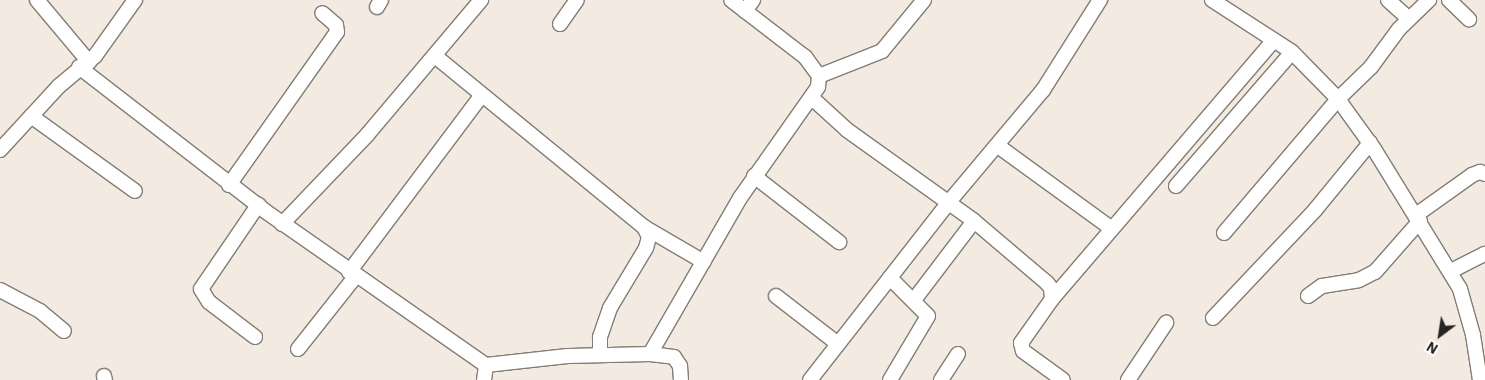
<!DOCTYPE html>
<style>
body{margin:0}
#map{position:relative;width:1485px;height:380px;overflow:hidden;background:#f3ebe2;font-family:"IBM Plex Sans",sans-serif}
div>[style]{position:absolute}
.roads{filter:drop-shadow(1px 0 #847c75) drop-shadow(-1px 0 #847c75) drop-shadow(0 1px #847c75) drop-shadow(0 -1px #847c75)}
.minor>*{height:14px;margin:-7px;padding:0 7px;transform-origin:7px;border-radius:7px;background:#fff}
span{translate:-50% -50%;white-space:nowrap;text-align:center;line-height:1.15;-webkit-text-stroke:5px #fff;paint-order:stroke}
.north{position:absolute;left:1415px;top:310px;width:50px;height:50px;-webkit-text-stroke:4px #fff;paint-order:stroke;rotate:211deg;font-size:14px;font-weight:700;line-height:20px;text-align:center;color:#272421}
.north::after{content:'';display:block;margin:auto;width:18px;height:22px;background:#272421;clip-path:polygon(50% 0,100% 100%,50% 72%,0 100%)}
</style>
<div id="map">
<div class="roads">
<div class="minor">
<i style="left:37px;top:0;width:81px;rotate:50deg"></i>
<i style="left:1212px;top:0;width:95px;rotate:33deg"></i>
<i style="left:1292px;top:52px;width:66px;rotate:45.6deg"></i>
<i style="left:1338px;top:99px;width:62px;rotate:54.2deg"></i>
<i style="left:1374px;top:149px;width:164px;rotate:58.4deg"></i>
<i style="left:1460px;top:289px;width:48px;rotate:74.2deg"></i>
<i style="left:1473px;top:335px;width:46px;rotate:81.2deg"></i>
<i style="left:1388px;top:0;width:28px;rotate:42deg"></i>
<i style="left:1449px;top:0;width:28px;rotate:44deg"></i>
<i style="left:377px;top:7px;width:8px;rotate:-60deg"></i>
<i style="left:745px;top:11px;width:14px;rotate:-54deg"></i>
<i style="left:560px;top:24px;width:29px;rotate:-55deg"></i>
<i style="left:435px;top:56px;width:270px;rotate:39.3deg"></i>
<i style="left:644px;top:227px;width:11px;rotate:63deg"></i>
<i style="left:649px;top:237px;width:11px;rotate:105deg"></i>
<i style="left:646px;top:248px;width:70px;rotate:121deg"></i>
<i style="left:610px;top:308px;width:31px;rotate:109deg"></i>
<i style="left:600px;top:337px;width:17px;rotate:90deg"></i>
<i style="left:79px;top:67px;width:235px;rotate:37.7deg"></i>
<i style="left:265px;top:211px;width:269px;rotate:34.9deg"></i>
<i style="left:819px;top:76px;width:68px;rotate:-21.6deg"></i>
<i style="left:882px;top:51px;width:66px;rotate:-50.5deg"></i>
<i style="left:812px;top:98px;width:47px;rotate:42.4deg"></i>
<i style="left:847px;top:130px;width:156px;rotate:35.6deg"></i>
<i style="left:974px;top:221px;width:96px;rotate:40.3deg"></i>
<i style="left:1047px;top:283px;width:6px;rotate:51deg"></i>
<i style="left:1051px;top:288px;width:11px;rotate:85deg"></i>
<i style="left:1052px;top:299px;width:54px;rotate:125.2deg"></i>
<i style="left:1021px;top:343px;width:8px;rotate:76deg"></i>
<i style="left:1023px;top:351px;width:49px;rotate:35.9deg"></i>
<i style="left:31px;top:116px;width:128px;rotate:35.8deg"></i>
<i style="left:998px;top:146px;width:140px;rotate:36deg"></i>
<i style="left:0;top:150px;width:87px;rotate:-47.3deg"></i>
<i style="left:59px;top:86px;width:47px;rotate:-39.8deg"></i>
<i style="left:95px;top:56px;width:69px;rotate:-54.5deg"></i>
<i style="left:754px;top:176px;width:108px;rotate:37.8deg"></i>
<i style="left:229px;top:185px;width:187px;rotate:-54.8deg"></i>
<i style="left:337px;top:32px;width:7px;rotate:-98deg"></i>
<i style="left:336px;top:25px;width:18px;rotate:-139deg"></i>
<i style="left:1176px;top:186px;width:177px;rotate:-49.1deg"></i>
<i style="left:1416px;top:215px;width:69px;rotate:-35.5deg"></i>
<i style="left:1472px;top:175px;width:9px;rotate:-21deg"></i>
<i style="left:1480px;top:172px;width:5px;rotate:22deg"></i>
<i style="left:282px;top:224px;width:123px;rotate:-46.3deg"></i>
<i style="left:367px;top:135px;width:177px;rotate:-49.8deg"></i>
<i style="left:644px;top:227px;width:69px;rotate:30.3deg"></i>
<i style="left:1224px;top:233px;width:176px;rotate:-49.6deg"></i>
<i style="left:1338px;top:99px;width:46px;rotate:-44.1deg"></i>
<i style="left:1371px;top:67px;width:47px;rotate:-53.6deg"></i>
<i style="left:1399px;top:29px;width:42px;rotate:-44deg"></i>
<i style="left:1451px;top:271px;width:38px;rotate:-27deg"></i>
<i style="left:349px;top:272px;width:221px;rotate:-53.1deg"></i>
<i style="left:0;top:290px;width:45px;rotate:27.7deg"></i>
<i style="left:40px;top:311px;width:31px;rotate:40deg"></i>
<i style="left:776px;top:296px;width:78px;rotate:37.7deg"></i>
<i style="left:1308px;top:296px;width:17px;rotate:-36deg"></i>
<i style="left:1322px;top:286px;width:37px;rotate:-9deg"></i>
<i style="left:1359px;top:280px;width:18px;rotate:-27deg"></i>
<i style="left:1375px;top:272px;width:68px;rotate:-48.6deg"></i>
<i style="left:1052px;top:299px;width:341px;rotate:-49.4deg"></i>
<i style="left:914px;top:300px;width:99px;rotate:-52.8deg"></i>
<i style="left:1213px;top:318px;width:149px;rotate:-46.6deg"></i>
<i style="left:1315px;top:210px;width:87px;rotate:-50.6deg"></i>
<i style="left:255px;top:337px;width:58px;rotate:-142.7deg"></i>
<i style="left:209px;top:302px;width:15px;rotate:-122deg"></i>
<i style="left:201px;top:289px;width:102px;rotate:-55.8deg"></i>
<i style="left:298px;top:349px;width:92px;rotate:-51.6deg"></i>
<i style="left:650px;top:354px;width:180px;rotate:-60deg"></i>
<i style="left:740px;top:198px;width:136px;rotate:-54.9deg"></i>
<i style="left:818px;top:87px;width:11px;rotate:-85deg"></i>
<i style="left:819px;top:76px;width:24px;rotate:-126deg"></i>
<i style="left:805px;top:57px;width:93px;rotate:-142.4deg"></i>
<i style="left:104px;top:376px;width:4px;rotate:76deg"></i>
<i style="left:484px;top:380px;width:15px;rotate:-82deg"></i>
<i style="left:486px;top:365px;width:82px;rotate:-6.3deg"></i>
<i style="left:568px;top:356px;width:82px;rotate:-1.4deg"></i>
<i style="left:650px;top:354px;width:24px;rotate:7deg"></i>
<i style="left:674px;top:357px;width:11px;rotate:56deg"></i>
<i style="left:680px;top:366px;width:14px;rotate:86deg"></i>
<i style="left:810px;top:380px;width:226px;rotate:-52deg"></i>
<i style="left:949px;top:202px;width:146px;rotate:-50deg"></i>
<i style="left:1043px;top:90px;width:107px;rotate:-57.7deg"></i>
<i style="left:890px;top:380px;width:74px;rotate:-59.3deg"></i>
<i style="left:928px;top:316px;width:54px;rotate:-135deg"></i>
<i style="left:941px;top:380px;width:31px;rotate:-57deg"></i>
<i style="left:1128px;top:380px;width:69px;rotate:-56.3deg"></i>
</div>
</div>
<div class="north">N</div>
</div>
